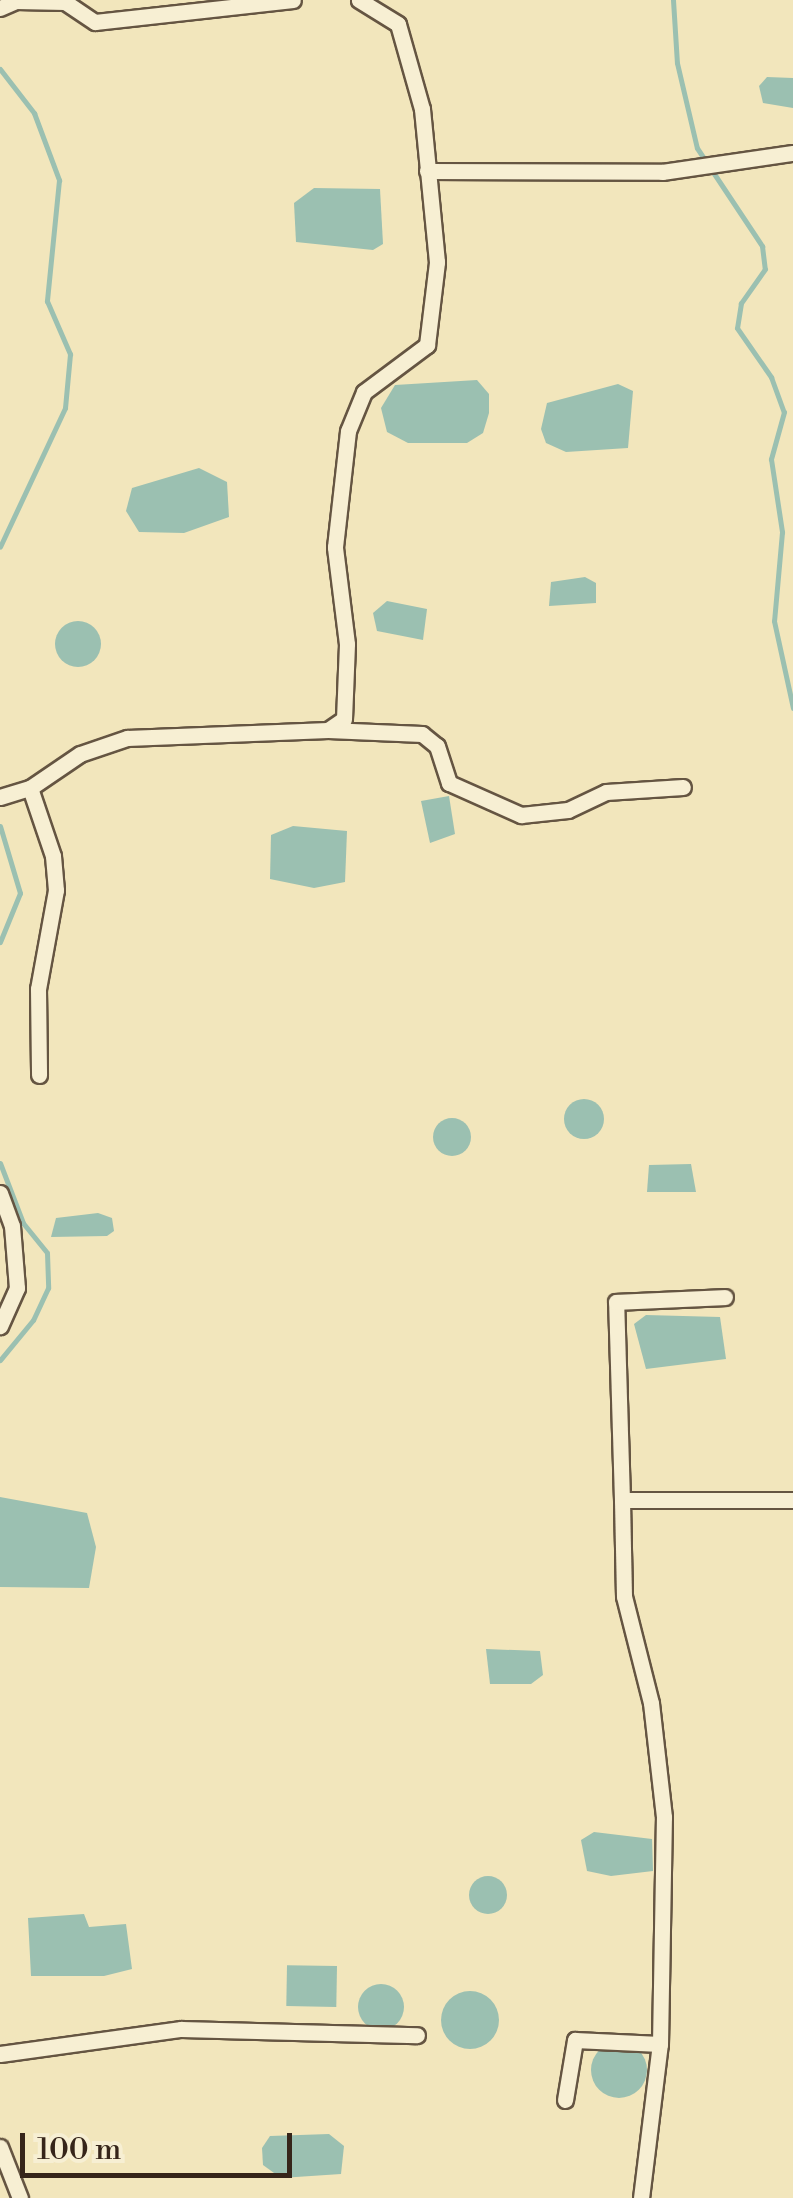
<!DOCTYPE html>
<style>
body{margin:0}
#map{position:relative;width:793px;height:2198px;overflow:hidden;background:#f2e6bc;font-family:"Libre Bodoni",serif}
div>[style]{position:absolute}
.water>*{inset:0;background:#9bc0b1;transform-origin:0 0}
.round{border-radius:50%}
.stream>*{height:5px;margin:-2.5px;padding:0 2.5px;transform-origin:2.5px;border-radius:2.5px;background:#9bc0b1}
.roads{filter:drop-shadow(2px 0 #655542) drop-shadow(-2px 0 #655542) drop-shadow(0 2px #655542) drop-shadow(0 -2px #655542)}
.street>*{height:15px;margin:-7.5px;padding:0 7.5px;transform-origin:7.5px;border-radius:7.5px;background:#f7efd3}
span{translate:-50% -50%;white-space:nowrap;text-align:center;line-height:1.15;-webkit-text-stroke:10px #f7efd3;paint-order:stroke}
.scale{position:absolute;left:20px;top:2133px;width:272px;height:45px;box-sizing:border-box;border:5px solid #36251a;border-top:0;padding-left:12px;font-size:30px;line-height:35px;white-space:nowrap;color:#36251a;-webkit-text-stroke:8px #f7efd3;paint-order:stroke}
</style>
<div id="map">
<div class="water">
<i style="clip-path:polygon(767px 77px,793px 78px,793px 108px,763px 103px,759px 86px)"></i>
<i style="clip-path:polygon(314px 188px,380px 189px,383px 244px,373px 250px,296px 242px,294px 203px)"></i>
<i style="clip-path:polygon(477px 380px,489px 394px,489px 413px,483px 433px,467px 443px,408px 443px,387px 432px,381px 408px,395px 385px)"></i>
<i style="clip-path:polygon(618px 384px,633px 391px,628px 448px,566px 452px,546px 443px,541px 429px,547px 403px)"></i>
<i style="clip-path:polygon(199px 468px,227px 482px,229px 517px,184px 533px,139px 532px,126px 511px,132px 488px)"></i>
<i style="clip-path:polygon(585px 577px,596px 583px,596px 603px,549px 606px,551px 582px)"></i>
<i style="clip-path:polygon(387px 601px,427px 609px,423px 640px,377px 631px,373px 613px)"></i>
<i class="round" style="left:55px;top:621px;width:46px;height:46px"></i>
<i style="clip-path:polygon(449px 796px,455px 834px,430px 843px,421px 801px)"></i>
<i style="clip-path:polygon(293px 826px,347px 831px,345px 882px,314px 888px,270px 879px,271px 835px)"></i>
<i class="round" style="left:564px;top:1099px;width:40px;height:40px"></i>
<i class="round" style="left:433px;top:1118px;width:38px;height:38px"></i>
<i style="clip-path:polygon(691px 1164px,696px 1192px,647px 1192px,649px 1165px)"></i>
<i style="clip-path:polygon(98px 1213px,112px 1218px,114px 1231px,107px 1236px,51px 1237px,56px 1218px)"></i>
<i style="clip-path:polygon(646px 1315px,720px 1317px,726px 1359px,646px 1369px,634px 1324px)"></i>
<i style="clip-path:polygon(0 1497px,87px 1513px,96px 1547px,89px 1588px,0 1587px)"></i>
<i style="clip-path:polygon(486px 1649px,540px 1651px,543px 1675px,531px 1684px,490px 1684px)"></i>
<i style="clip-path:polygon(594px 1832px,652px 1839px,653px 1871px,611px 1876px,587px 1871px,581px 1840px)"></i>
<i class="round" style="left:469px;top:1876px;width:38px;height:38px"></i>
<i style="clip-path:polygon(84px 1914px,89px 1927px,126px 1924px,132px 1969px,104px 1976px,31px 1976px,28px 1918px)"></i>
<i style="left:337px;top:1966px;width:41px;height:50px;rotate:91deg"></i>
<i class="round" style="left:358px;top:1984px;width:46px;height:46px"></i>
<i class="round" style="left:441px;top:1991px;width:58px;height:58px"></i>
<i class="round" style="left:591px;top:2042px;width:56px;height:56px"></i>
<i style="clip-path:polygon(329px 2134px,344px 2146px,341px 2174px,281px 2178px,263px 2165px,262px 2148px,270px 2136px)"></i>
</div>
<div class="stream">
<i style="left:673px;top:0;width:63px;rotate:86.4deg"></i>
<i style="left:677px;top:63px;width:87px;rotate:76.8deg"></i>
<i style="left:697px;top:148px;width:118px;rotate:56.4deg"></i>
<i style="left:762px;top:246px;width:23px;rotate:83deg"></i>
<i style="left:765px;top:269px;width:42px;rotate:125.2deg"></i>
<i style="left:741px;top:303px;width:25px;rotate:99deg"></i>
<i style="left:737px;top:328px;width:60px;rotate:55.2deg"></i>
<i style="left:771px;top:377px;width:37px;rotate:70deg"></i>
<i style="left:784px;top:412px;width:49px;rotate:105.5deg"></i>
<i style="left:771px;top:459px;width:74px;rotate:81.4deg"></i>
<i style="left:782px;top:532px;width:89px;rotate:95.1deg"></i>
<i style="left:774px;top:621px;width:89px;rotate:77.7deg"></i>
<i style="left:0;top:69px;width:56px;rotate:52.3deg"></i>
<i style="left:34px;top:113px;width:72px;rotate:69.5deg"></i>
<i style="left:59px;top:180px;width:122px;rotate:95.7deg"></i>
<i style="left:47px;top:301px;width:58px;rotate:66.5deg"></i>
<i style="left:70px;top:354px;width:54px;rotate:95.3deg"></i>
<i style="left:65px;top:408px;width:153px;rotate:115.1deg"></i>
<i style="left:0;top:826px;width:70px;rotate:73.4deg"></i>
<i style="left:20px;top:893px;width:53px;rotate:112.2deg"></i>
<i style="left:0;top:1163px;width:64px;rotate:69deg"></i>
<i style="left:23px;top:1223px;width:38px;rotate:51deg"></i>
<i style="left:47px;top:1253px;width:35px;rotate:88deg"></i>
<i style="left:48px;top:1288px;width:35px;rotate:115deg"></i>
<i style="left:33px;top:1320px;width:52px;rotate:129.5deg"></i>
</div>
<div class="roads">
<div class="street">
<i style="left:0;top:8px;width:17px;rotate:-24deg"></i>
<i style="left:16px;top:1px;width:49px;rotate:1.2deg"></i>
<i style="left:65px;top:2px;width:36px;rotate:34deg"></i>
<i style="left:95px;top:22px;width:199px;rotate:-6.3deg"></i>
<i style="left:427px;top:171px;width:235px;rotate:0.2deg"></i>
<i style="left:662px;top:172px;width:132px;rotate:-8.3deg"></i>
<i style="left:328px;top:730px;width:94px;rotate:2.4deg"></i>
<i style="left:422px;top:734px;width:19px;rotate:39deg"></i>
<i style="left:437px;top:746px;width:39px;rotate:72deg"></i>
<i style="left:449px;top:783px;width:79px;rotate:24deg"></i>
<i style="left:521px;top:815px;width:47px;rotate:-6.1deg"></i>
<i style="left:568px;top:810px;width:42px;rotate:-25.3deg"></i>
<i style="left:606px;top:792px;width:77px;rotate:-3.7deg"></i>
<i style="left:30px;top:788px;width:72px;rotate:71.3deg"></i>
<i style="left:53px;top:856px;width:34px;rotate:85deg"></i>
<i style="left:56px;top:890px;width:101px;rotate:100.3deg"></i>
<i style="left:38px;top:989px;width:86px;rotate:89.3deg"></i>
<i style="left:0;top:797px;width:31px;rotate:-17deg"></i>
<i style="left:30px;top:788px;width:60px;rotate:-34.2deg"></i>
<i style="left:80px;top:754px;width:50px;rotate:-18.8deg"></i>
<i style="left:127px;top:738px;width:201px;rotate:-2.3deg"></i>
<i style="left:328px;top:730px;width:19px;rotate:-35deg"></i>
<i style="left:344px;top:719px;width:75px;rotate:-87.7deg"></i>
<i style="left:347px;top:644px;width:98px;rotate:-97.1deg"></i>
<i style="left:335px;top:547px;width:117px;rotate:-83.6deg"></i>
<i style="left:348px;top:431px;width:42px;rotate:-67.7deg"></i>
<i style="left:364px;top:392px;width:79px;rotate:-36.7deg"></i>
<i style="left:427px;top:345px;width:84px;rotate:-83.1deg"></i>
<i style="left:437px;top:262px;width:154px;rotate:-95.6deg"></i>
<i style="left:422px;top:109px;width:88px;rotate:-105.8deg"></i>
<i style="left:398px;top:24px;width:46px;rotate:-148.4deg"></i>
<i style="left:0;top:1193px;width:35px;rotate:70deg"></i>
<i style="left:12px;top:1226px;width:62px;rotate:85.4deg"></i>
<i style="left:17px;top:1288px;width:42px;rotate:114.1deg"></i>
<i style="left:622px;top:1500px;width:198px;rotate:-91.7deg"></i>
<i style="left:616px;top:1302px;width:109px;rotate:-2.6deg"></i>
<i style="left:0;top:2054px;width:183px;rotate:-7.9deg"></i>
<i style="left:181px;top:2029px;width:236px;rotate:1.5deg"></i>
<i style="left:565px;top:2100px;width:61px;rotate:-80.5deg"></i>
<i style="left:575px;top:2040px;width:85px;rotate:2.7deg"></i>
<i style="left:0;top:2147px;width:55px;rotate:68.6deg"></i>
<i style="left:641px;top:2198px;width:155px;rotate:-83deg"></i>
<i style="left:660px;top:2044px;width:227px;rotate:-89deg"></i>
<i style="left:664px;top:1817px;width:115px;rotate:-96.5deg"></i>
<i style="left:651px;top:1703px;width:110px;rotate:-104.2deg"></i>
<i style="left:624px;top:1596px;width:96px;rotate:-91.2deg"></i>
<i style="left:622px;top:1500px;width:171px"></i>
</div>
</div>
<div class="scale">100 m</div>
</div>
